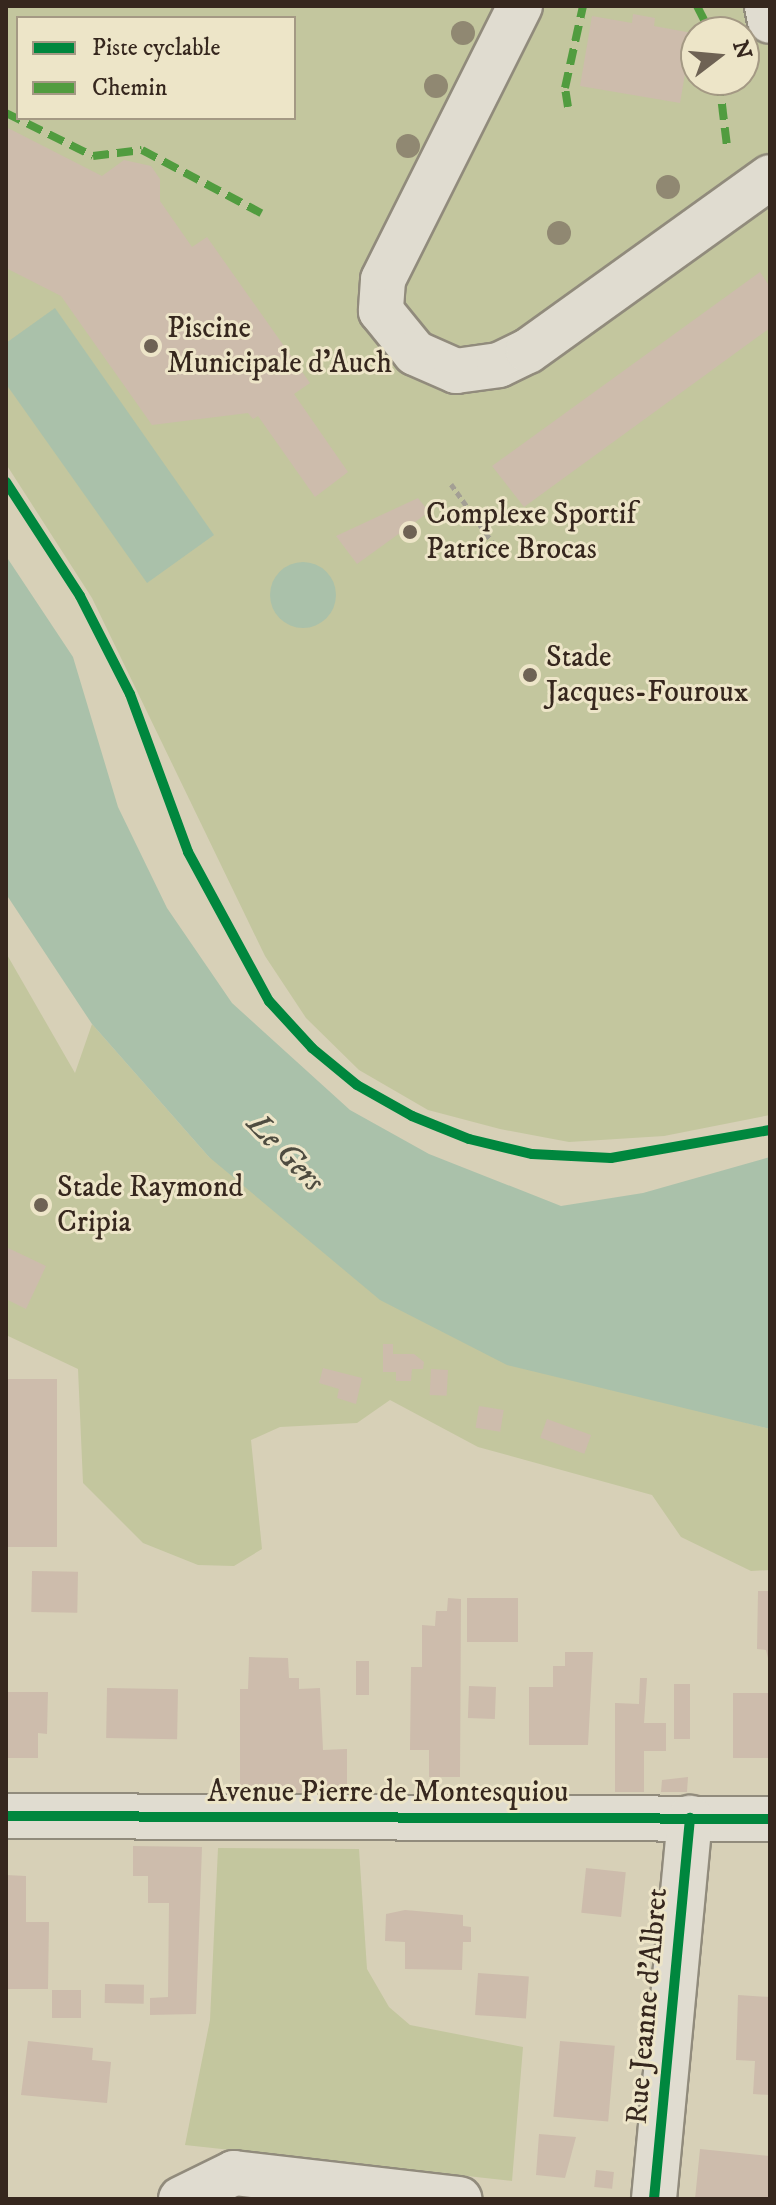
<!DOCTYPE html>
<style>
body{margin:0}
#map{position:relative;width:776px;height:2205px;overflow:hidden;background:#d7d0b7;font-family:"IM FELL DW Pica",serif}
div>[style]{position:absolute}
.green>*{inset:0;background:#c3c69e}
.water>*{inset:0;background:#aac1aa}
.round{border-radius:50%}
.building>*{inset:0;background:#cdbcac;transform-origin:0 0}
.path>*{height:5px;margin-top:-2.5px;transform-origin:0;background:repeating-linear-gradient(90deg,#a39f94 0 6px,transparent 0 10px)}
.roads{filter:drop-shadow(2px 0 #918b7c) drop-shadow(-2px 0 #918b7c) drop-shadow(0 2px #918b7c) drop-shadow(0 -2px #918b7c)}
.minor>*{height:44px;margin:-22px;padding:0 22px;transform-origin:22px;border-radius:22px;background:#e0dcd0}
.quiet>*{height:8px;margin-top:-4px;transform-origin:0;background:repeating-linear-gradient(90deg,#519c3f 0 16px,transparent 0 24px)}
.cycleway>*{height:10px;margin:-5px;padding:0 5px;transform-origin:5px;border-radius:5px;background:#00873e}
.trees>*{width:24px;height:24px;margin:-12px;border-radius:50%;background:#908872}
.dots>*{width:22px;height:22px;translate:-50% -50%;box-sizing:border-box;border:4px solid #ede5c8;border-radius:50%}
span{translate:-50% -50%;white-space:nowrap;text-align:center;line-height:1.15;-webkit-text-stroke:6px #ede5c8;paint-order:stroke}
.poi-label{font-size:30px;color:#36271e}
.left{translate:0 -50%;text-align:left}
.street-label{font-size:30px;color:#36271e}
.water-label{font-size:32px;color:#4e4c40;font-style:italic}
.frame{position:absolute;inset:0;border:8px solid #36271e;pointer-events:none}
.legend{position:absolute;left:16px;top:16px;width:280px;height:104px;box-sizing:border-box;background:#ede5c8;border:2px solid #a49984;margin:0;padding:10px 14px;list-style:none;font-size:24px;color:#36271e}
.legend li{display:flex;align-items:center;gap:16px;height:40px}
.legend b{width:40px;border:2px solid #a49984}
.north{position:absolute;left:680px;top:16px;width:80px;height:80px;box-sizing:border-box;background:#ede5c8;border:2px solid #a49984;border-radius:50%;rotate:74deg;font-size:22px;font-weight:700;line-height:32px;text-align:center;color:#36271e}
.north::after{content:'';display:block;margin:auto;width:28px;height:36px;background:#6e6254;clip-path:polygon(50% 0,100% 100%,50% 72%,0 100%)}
</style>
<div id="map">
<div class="green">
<i style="clip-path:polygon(evenodd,6px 6px,770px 6px,770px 1115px,664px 1136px,569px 1142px,500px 1129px,428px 1110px,359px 1070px,306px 1018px,265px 956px,92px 598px,6px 464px,6px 6px,18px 18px,294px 18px,294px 118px,18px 118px,18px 18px,6px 6px,696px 32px,744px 32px,744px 80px,696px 80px,696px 32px)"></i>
<i style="clip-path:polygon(6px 953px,75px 1073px,92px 1024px,209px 1157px,732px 1419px,770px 1429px,770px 1570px,751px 1571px,681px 1537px,652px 1495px,478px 1447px,390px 1400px,357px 1423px,280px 1427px,251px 1440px,262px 1549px,234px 1566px,198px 1565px,143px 1543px,83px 1483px,78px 1369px,6px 1335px)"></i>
<i style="clip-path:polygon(218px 1848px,359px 1849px,367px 1969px,389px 2007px,410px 2025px,523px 2047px,512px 2181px,185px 2145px,210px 2020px)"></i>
</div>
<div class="water">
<i style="clip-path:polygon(55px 308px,214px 535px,147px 583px,6px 384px,6px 343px)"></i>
<i style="clip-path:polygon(6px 556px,73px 657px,118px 807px,167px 908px,232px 1003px,350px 1110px,429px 1154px,561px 1206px,643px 1193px,770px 1157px,770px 1429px,507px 1365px,380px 1300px,209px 1157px,92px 1024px,6px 894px)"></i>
<i class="round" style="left:270px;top:562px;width:66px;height:66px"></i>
</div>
<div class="building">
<i style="clip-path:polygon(633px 14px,655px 18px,654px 26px,692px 33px,680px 103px,580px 86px,592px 16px,632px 23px)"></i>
<i style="clip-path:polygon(6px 127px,102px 176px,124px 160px,151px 166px,160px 179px,160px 201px,192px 247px,207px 237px,310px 383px,294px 394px,348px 472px,315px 497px,258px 416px,253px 419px,248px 413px,152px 425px,61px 296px,6px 268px)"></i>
<i style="clip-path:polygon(760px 272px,770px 287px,770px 328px,524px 507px,492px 466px)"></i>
<i style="clip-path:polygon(418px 498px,429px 512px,357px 564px,336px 536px)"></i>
<i style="clip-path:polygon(6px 1247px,46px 1266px,26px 1309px,6px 1299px)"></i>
<i style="clip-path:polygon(383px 1344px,393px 1344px,393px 1354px,414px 1354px,424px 1362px,423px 1369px,412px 1369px,411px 1381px,396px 1381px,396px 1372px,383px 1372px)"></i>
<i style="clip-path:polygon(323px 1368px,362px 1378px,356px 1404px,337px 1398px,339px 1389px,319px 1383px)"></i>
<i style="left:431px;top:1369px;width:17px;height:26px;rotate:3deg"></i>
<i style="left:6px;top:1379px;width:51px;height:168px"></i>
<i style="left:479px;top:1406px;width:25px;height:22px;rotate:9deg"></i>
<i style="left:547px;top:1419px;width:47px;height:20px;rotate:20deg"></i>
<i style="left:32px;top:1571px;width:46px;height:41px;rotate:1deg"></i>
<i style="clip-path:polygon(758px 1591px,770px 1591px,770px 1666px,766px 1650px,757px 1649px)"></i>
<i style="clip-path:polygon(448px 1598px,461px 1599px,460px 1777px,429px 1777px,429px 1750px,410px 1750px,411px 1667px,422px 1667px,422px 1625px,435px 1626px,436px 1611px,447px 1611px)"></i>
<i style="left:467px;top:1598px;width:51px;height:44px"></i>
<i style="clip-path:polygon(565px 1652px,593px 1652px,588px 1745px,529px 1745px,529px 1687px,553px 1687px,553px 1666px,565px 1666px)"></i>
<i style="clip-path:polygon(249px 1657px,288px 1658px,289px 1678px,299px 1678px,299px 1689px,320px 1688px,323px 1750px,347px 1749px,347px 1794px,290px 1795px,289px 1786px,240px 1787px,240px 1689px,248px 1689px)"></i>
<i style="left:356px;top:1661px;width:13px;height:34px"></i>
<i style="clip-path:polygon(640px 1678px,647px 1678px,644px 1723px,666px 1723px,666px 1751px,644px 1751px,644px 1792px,615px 1792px,615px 1703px,639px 1704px)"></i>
<i style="left:674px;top:1684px;width:16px;height:55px"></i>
<i style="left:469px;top:1686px;width:27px;height:32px;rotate:2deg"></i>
<i style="left:107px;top:1688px;width:71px;height:50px;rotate:1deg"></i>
<i style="clip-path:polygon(6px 1692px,48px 1692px,47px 1734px,38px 1733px,38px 1758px,6px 1758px)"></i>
<i style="left:733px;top:1693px;width:37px;height:65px"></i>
<i style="clip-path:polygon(688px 1777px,687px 1792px,661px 1792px,662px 1780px)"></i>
<i style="clip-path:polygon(133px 1846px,202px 1847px,196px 2014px,150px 2015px,150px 1998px,168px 1997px,169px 1903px,148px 1903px,148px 1876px,133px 1876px)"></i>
<i style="left:586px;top:1868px;width:40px;height:45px;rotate:6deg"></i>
<i style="clip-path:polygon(6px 1875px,26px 1876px,26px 1922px,49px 1922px,48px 1989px,6px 1989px)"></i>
<i style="clip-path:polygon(405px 1910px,463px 1915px,463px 1926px,471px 1927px,471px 1942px,463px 1942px,462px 1970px,405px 1969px,405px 1942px,385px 1941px,386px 1914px)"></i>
<i style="left:478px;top:1973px;width:51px;height:42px;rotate:4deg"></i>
<i style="left:105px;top:1984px;width:39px;height:19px;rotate:1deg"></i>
<i style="left:52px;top:1990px;width:29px;height:28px"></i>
<i style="clip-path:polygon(738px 1995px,770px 1997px,770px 2095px,753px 2094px,755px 2061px,736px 2060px)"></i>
<i style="clip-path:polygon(28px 2041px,93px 2048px,92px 2060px,111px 2062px,107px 2103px,21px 2095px)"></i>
<i style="left:560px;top:2041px;width:55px;height:76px;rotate:5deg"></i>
<i style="clip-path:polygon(539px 2134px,576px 2137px,565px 2178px,536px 2175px)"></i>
<i style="clip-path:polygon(700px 2149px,770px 2156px,770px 2199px,695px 2199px)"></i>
<i style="left:596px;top:2170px;width:18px;height:17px;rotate:6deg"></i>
</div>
<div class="path">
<i style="left:451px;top:484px;width:72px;rotate:54.6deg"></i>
</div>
<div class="roads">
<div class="minor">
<i style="left:520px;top:6px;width:306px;rotate:116.6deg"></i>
<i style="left:383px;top:280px;width:31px;rotate:94deg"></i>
<i style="left:381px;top:311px;width:54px;rotate:51deg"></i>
<i style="left:415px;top:353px;width:45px;rotate:23.7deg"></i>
<i style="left:456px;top:371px;width:43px;rotate:-7.9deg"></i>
<i style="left:499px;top:365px;width:32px;rotate:-26deg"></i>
<i style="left:528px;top:351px;width:298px;rotate:-35.7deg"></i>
<i style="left:767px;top:6px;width:15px;rotate:79deg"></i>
<i style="left:6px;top:1816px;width:764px;rotate:0.22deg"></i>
<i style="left:181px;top:2199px;width:59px;rotate:-26.1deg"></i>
<i style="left:234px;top:2173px;width:227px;rotate:6.6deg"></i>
<i style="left:654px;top:2199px;width:383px;rotate:-84.6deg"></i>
</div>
</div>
<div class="quiet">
<i style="left:697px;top:6px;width:29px;rotate:63deg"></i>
<i style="left:719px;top:80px;width:66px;rotate:83.1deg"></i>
<i style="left:568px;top:107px;width:19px;rotate:-99deg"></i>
<i style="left:565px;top:88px;width:84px;rotate:-77.6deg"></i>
<i style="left:6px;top:113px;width:97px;rotate:26.3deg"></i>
<i style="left:93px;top:156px;width:49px;rotate:-7deg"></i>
<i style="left:142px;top:150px;width:135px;rotate:27.9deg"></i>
</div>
<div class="cycleway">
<i style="left:6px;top:482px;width:136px;rotate:57deg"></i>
<i style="left:80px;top:596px;width:110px;rotate:63deg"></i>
<i style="left:130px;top:694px;width:168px;rotate:69.8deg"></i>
<i style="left:188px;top:852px;width:170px;rotate:61.5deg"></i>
<i style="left:269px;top:1001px;width:64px;rotate:47.5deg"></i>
<i style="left:312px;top:1048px;width:58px;rotate:39.4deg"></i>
<i style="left:357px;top:1085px;width:63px;rotate:29.4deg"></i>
<i style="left:412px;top:1116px;width:61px;rotate:22deg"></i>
<i style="left:469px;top:1139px;width:65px;rotate:13.4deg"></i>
<i style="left:532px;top:1154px;width:79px;rotate:2.9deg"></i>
<i style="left:611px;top:1158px;width:161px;rotate:-10deg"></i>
<i style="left:6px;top:1816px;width:764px;rotate:0.22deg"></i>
<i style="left:654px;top:2199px;width:383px;rotate:-84.6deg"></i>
</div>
<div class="trees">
<i style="left:463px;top:33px"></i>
<i style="left:436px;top:86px"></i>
<i style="left:408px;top:146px"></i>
<i style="left:668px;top:187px"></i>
<i style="left:559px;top:233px"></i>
</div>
<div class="dots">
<i style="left:151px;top:346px;background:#6e6254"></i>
<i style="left:410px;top:532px;background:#6e6254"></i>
<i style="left:530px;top:675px;background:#6e6254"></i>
<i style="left:41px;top:1205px;background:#6e6254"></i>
</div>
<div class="poi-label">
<span class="left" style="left:167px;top:346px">Piscine<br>Municipale d'Auch</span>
<span class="left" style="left:426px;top:532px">Complexe Sportif<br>Patrice Brocas</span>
<span class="left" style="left:546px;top:675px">Stade<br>Jacques-Fouroux</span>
<span class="left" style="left:57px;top:1205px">Stade Raymond<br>Cripia</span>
</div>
<div class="street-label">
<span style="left:388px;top:1793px">Avenue Pierre de Montesquiou</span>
<span style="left:648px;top:2006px;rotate:-85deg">Rue Jeanne d'Albret</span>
</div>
<div class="water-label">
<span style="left:285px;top:1153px;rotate:46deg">Le Gers</span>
</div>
<div class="frame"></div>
<ul class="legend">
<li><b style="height:10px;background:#00873e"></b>Piste cyclable</li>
<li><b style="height:10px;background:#519c3f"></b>Chemin</li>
</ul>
<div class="north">N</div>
</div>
